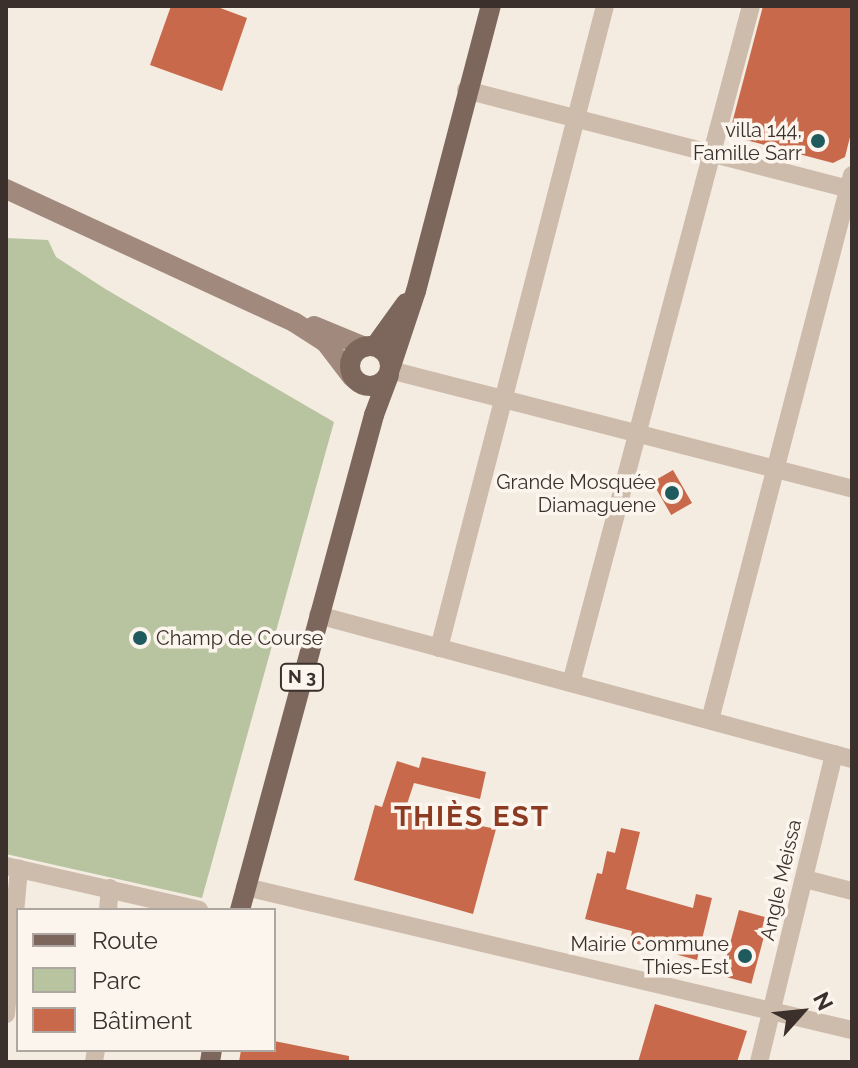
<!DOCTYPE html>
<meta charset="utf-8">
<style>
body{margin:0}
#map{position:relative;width:858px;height:1068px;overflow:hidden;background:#f4ebe1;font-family:Raleway,sans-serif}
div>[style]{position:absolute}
.green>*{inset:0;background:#b8c4a0}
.building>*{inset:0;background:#c8694b;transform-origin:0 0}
.street>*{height:18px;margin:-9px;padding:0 9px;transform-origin:9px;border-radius:9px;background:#cdbbac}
.secondary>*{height:20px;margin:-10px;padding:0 10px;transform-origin:10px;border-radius:10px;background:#a18a7d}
.primary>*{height:20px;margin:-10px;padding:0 10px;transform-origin:10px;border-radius:10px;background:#7d675c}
.primary>.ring{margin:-10px;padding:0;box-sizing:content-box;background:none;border:20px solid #7d675c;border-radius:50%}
.dots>*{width:22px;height:22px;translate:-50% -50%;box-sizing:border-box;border:4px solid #fbf5ee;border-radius:50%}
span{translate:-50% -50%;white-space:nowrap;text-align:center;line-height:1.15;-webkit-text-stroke:7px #fbf5ee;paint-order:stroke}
.shield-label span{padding:2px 6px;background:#fbf5ee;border:2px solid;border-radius:6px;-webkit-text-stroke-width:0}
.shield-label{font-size:18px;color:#3b302b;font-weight:700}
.poi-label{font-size:20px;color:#3b302b}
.right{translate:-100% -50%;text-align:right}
.left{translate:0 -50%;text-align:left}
.street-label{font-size:20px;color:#3b302b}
.district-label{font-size:28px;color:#8c3b22;font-weight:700;letter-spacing:2px}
.frame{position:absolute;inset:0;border:8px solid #3b302b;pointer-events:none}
.legend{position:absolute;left:16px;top:908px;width:260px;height:144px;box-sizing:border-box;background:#fbf5ee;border:2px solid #aea6a0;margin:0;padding:10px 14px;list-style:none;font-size:24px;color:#3b302b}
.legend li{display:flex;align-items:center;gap:16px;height:40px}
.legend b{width:40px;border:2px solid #aea6a0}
.north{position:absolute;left:762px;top:972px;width:80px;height:80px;-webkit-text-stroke:6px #fbf5ee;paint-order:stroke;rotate:63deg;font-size:22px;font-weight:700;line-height:32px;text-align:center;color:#3b302b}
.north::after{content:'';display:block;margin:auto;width:28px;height:36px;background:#3b302b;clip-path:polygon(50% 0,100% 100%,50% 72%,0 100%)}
</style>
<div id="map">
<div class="green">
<i style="clip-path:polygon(6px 238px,48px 240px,56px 257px,107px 290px,334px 422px,202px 898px,6px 854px)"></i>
</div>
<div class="building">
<i style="clip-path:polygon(171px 6px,215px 6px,247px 18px,222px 91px,150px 65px)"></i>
<i style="clip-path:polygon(763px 6px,852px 6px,852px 129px,845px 157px,833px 163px,735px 137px,731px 127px)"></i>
<i style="left:673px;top:470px;width:38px;height:24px;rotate:60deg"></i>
<i style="clip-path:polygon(422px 757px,486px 772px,480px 799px,414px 783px,405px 810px,496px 829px,473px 914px,354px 880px,375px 805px,382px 807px,397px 761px,419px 768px)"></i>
<i style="clip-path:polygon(621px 828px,640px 832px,626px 889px,693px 908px,696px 894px,712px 898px,697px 960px,630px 942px,632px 931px,585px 919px,597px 873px,602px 874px,607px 851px,615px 853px)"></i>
<i style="left:739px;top:910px;width:31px;height:68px;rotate:15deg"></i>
<i style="clip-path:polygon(655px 1004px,747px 1031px,737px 1062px,638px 1062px)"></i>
<i style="clip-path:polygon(274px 1041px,349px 1056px,349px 1062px,239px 1062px,241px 1050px,274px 1050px)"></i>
</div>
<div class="street">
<i style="left:466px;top:90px;width:399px;rotate:14.5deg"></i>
<i style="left:390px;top:370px;width:477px;rotate:14.4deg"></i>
<i style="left:318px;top:615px;width:553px;rotate:15.09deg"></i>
<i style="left:439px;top:648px;width:663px;rotate:-75.5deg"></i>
<i style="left:571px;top:683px;width:701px;rotate:-75.11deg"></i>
<i style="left:710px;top:720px;width:563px;rotate:-75.4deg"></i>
<i style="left:6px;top:866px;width:198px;rotate:12.8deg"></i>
<i style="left:805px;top:879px;width:49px;rotate:14.3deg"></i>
<i style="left:245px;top:887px;width:624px;rotate:13.26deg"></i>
<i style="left:108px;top:910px;width:22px;rotate:-85deg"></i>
<i style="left:6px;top:1014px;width:146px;rotate:-84.9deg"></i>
<i style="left:94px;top:1062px;width:12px;rotate:-81deg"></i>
<i style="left:759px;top:1062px;width:317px;rotate:-76.3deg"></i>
</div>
<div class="secondary">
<i style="left:6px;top:189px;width:317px;rotate:24.8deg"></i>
<i style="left:294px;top:322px;width:38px;rotate:33deg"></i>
<i style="left:326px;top:343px;width:43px;rotate:52.6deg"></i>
<i style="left:314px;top:326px;width:55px;rotate:22.4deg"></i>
</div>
<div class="primary">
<i class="ring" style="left:350px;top:346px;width:20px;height:20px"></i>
<i style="left:375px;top:346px;width:53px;rotate:-54.2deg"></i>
<i style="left:391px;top:366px;width:79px;rotate:-71.6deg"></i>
<i style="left:416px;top:291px;width:295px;rotate:-75.3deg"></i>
<i style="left:240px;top:910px;width:513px;rotate:-74.85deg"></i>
<i style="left:374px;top:415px;width:43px;rotate:-69.4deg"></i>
<i style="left:210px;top:1062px;width:12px;rotate:-81deg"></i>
</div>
<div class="dots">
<i style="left:818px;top:141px;background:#1f5a5e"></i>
<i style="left:672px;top:493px;background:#1f5a5e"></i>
<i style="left:140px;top:638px;background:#1f5a5e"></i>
<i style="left:745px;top:956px;background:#1f5a5e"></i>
</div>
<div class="shield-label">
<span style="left:302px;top:677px">N 3</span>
</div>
<div class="poi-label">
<span class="right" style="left:802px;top:142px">villa 144,<br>Famille Sarr</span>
<span class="right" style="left:656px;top:494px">Grande Mosquée<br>Diamaguene</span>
<span class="left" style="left:156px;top:638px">Champ de Course</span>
<span class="right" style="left:729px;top:956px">Mairie Commune<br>Thies-Est</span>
</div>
<div class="street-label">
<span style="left:781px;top:880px;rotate:-77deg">Angle Meissa</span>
</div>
<div class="district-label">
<span style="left:472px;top:817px">THIÈS EST</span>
</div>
<div class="frame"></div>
<ul class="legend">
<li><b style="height:10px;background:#7d675c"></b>Route</li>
<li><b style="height:22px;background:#b8c4a0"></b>Parc</li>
<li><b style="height:22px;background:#c8694b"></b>Bâtiment</li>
</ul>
<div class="north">N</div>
</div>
